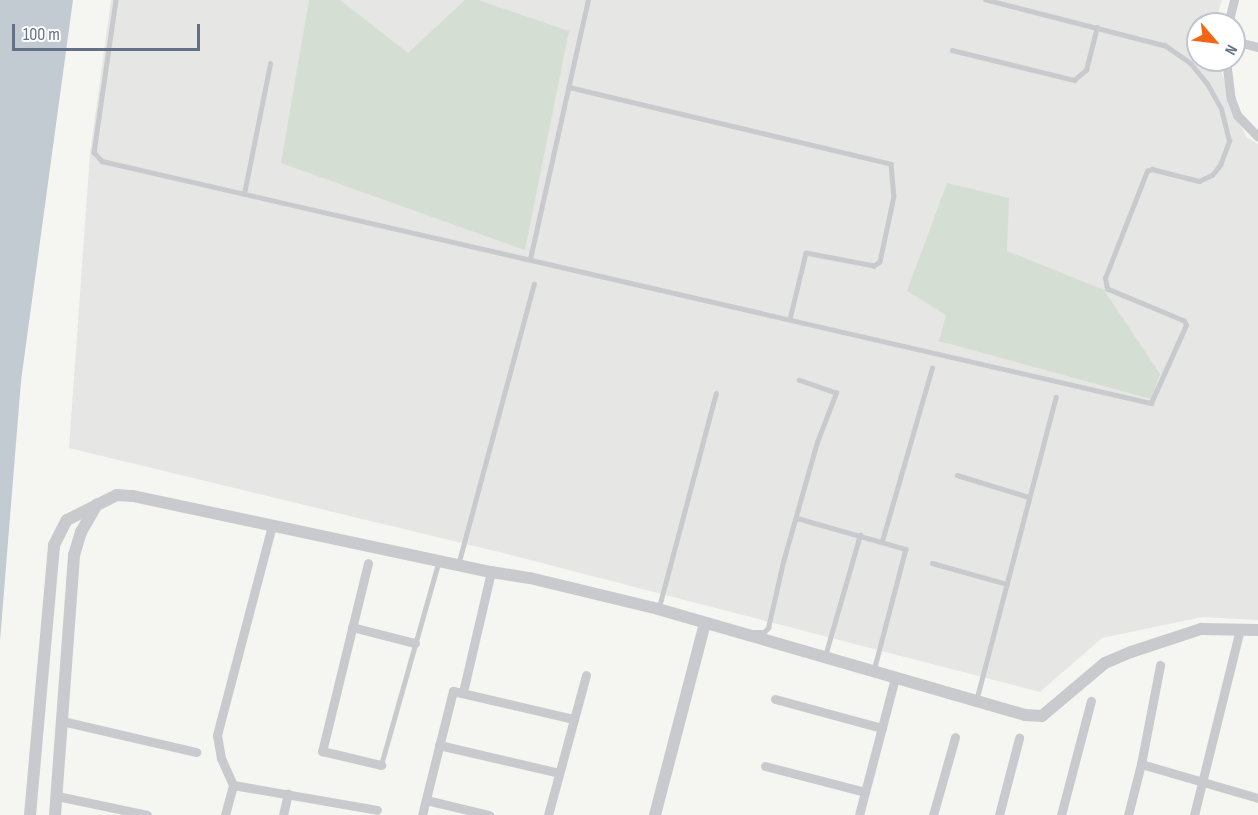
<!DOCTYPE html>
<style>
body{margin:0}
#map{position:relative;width:1258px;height:815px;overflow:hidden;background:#f5f6f2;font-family:"Sofia Sans Condensed",sans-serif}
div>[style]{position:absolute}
.built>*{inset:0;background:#e6e6e5}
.green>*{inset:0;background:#d5ded2}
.water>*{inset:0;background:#c3cbd2}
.service>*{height:4.5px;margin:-2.25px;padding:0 2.25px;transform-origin:2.25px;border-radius:2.25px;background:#c8cace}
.minor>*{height:9px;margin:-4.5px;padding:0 4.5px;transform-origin:4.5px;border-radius:4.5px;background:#c8cace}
.tertiary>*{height:12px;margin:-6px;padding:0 6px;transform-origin:6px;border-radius:6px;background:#c8cace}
span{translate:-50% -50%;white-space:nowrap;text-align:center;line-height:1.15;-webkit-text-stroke:6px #fff;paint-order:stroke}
.north{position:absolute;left:1186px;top:12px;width:60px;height:60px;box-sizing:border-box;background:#fff;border:2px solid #c0c6cf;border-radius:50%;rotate:118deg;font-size:16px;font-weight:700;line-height:24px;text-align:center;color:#627186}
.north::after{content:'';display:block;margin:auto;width:21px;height:27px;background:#f26515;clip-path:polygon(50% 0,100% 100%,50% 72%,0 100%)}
.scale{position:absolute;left:12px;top:24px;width:188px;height:27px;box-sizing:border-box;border:3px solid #627186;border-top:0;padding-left:8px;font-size:18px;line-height:21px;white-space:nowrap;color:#627186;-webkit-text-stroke:4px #fff;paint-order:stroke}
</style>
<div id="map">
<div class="built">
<i style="clip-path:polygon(111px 0,1222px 0,1217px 16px,1218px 24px,1198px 24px,1198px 60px,1221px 60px,1222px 74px,1246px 137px,1258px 144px,1258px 620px,1202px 617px,1102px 638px,1040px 692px,507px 554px,69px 448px,90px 153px)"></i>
</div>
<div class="green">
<i style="clip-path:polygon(309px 0,340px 0,408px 53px,465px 0,478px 0,569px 31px,525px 250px,281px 163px)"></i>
<i style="clip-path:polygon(947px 183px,1009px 198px,1007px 251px,1104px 290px,1160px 374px,1151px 399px,939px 341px,946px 315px,907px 291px)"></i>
</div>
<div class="water">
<i style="clip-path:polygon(0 0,73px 0,21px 381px,0 641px)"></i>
</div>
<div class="service">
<i style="left:116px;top:0;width:154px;rotate:98.2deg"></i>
<i style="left:94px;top:152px;width:12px;rotate:48deg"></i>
<i style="left:102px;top:161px;width:1077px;rotate:12.99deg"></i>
<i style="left:1151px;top:403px;width:85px;rotate:-65.8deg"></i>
<i style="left:1186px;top:325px;width:4px;rotate:-117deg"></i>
<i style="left:1184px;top:321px;width:83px;rotate:-157.4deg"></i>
<i style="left:1107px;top:289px;width:11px;rotate:-100deg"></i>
<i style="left:1105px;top:278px;width:115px;rotate:-68.6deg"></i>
<i style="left:1147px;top:171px;width:5px;rotate:-22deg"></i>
<i style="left:1152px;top:169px;width:49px;rotate:14.3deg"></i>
<i style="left:1199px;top:181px;width:14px;rotate:-25deg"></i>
<i style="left:1212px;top:175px;width:13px;rotate:-51deg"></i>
<i style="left:1220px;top:165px;width:26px;rotate:-69deg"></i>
<i style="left:1229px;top:141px;width:33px;rotate:-104deg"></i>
<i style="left:1221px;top:109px;width:29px;rotate:-119deg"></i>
<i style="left:1207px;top:84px;width:26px;rotate:-129deg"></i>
<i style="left:1191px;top:64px;width:32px;rotate:-145deg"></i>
<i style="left:1165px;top:46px;width:185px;rotate:-165.6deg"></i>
<i style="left:952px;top:50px;width:126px;rotate:13.8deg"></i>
<i style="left:1074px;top:80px;width:16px;rotate:-40deg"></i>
<i style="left:1086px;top:70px;width:44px;rotate:-75.7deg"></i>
<i style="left:569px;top:87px;width:331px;rotate:13.4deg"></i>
<i style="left:891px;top:164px;width:32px;rotate:85deg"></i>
<i style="left:894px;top:196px;width:67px;rotate:102deg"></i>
<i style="left:880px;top:262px;width:7px;rotate:146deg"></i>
<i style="left:874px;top:266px;width:69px;rotate:-169.2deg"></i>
<i style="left:806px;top:253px;width:68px;rotate:103.6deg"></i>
<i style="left:244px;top:194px;width:133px;rotate:-78.7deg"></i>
<i style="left:530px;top:259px;width:265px;rotate:-77.4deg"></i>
<i style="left:957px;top:475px;width:75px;rotate:17deg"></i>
<i style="left:797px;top:518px;width:113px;rotate:15.9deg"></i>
<i style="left:906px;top:549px;width:126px;rotate:104.7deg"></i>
<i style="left:882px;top:541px;width:180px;rotate:-73.9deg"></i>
<i style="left:932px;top:563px;width:78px;rotate:15.6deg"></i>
<i style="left:458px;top:565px;width:291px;rotate:-74.9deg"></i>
<i style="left:659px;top:607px;width:221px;rotate:-75.1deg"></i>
<i style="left:755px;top:632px;width:9px"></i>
<i style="left:764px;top:632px;width:6px;rotate:-45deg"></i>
<i style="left:768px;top:628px;width:68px;rotate:-77.2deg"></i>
<i style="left:783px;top:562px;width:125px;rotate:-74.2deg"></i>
<i style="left:817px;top:442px;width:53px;rotate:-68.8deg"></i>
<i style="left:836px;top:393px;width:39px;rotate:-161deg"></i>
<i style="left:825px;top:656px;width:126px;rotate:-73.9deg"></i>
<i style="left:976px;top:701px;width:314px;rotate:-75.3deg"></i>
<i style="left:381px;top:765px;width:210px;rotate:-74.2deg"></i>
</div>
<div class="minor">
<i style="left:1228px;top:24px;width:25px;rotate:-76deg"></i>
<i style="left:1234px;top:41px;width:25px;rotate:14deg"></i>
<i style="left:1226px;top:60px;width:39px;rotate:83deg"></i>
<i style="left:1231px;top:99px;width:17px;rotate:69deg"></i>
<i style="left:1237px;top:115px;width:30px;rotate:46deg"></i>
<i style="left:368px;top:563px;width:194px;rotate:103.7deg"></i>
<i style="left:322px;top:751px;width:61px;rotate:13.3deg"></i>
<i style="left:352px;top:627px;width:65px;rotate:14.3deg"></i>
<i style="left:463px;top:692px;width:123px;rotate:-76.9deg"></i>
<i style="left:775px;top:699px;width:111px;rotate:15.2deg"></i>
<i style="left:62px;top:721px;width:138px;rotate:13deg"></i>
<i style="left:439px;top:745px;width:123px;rotate:13.1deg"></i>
<i style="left:1141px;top:764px;width:122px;rotate:16.2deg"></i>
<i style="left:765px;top:766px;width:103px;rotate:14.6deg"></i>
<i style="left:233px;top:785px;width:30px;rotate:-114deg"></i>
<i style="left:221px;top:758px;width:23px;rotate:-100deg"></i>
<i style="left:217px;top:735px;width:217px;rotate:-75.3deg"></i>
<i style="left:57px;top:796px;width:92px;rotate:11.9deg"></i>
<i style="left:426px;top:800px;width:65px;rotate:13.4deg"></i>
<i style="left:225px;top:815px;width:31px;rotate:-75deg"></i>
<i style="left:233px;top:785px;width:146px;rotate:9.8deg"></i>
<i style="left:283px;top:815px;width:22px;rotate:-77deg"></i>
<i style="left:422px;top:815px;width:128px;rotate:-76deg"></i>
<i style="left:453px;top:691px;width:123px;rotate:13.1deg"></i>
<i style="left:548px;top:815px;width:145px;rotate:-74.8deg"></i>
<i style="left:859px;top:815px;width:142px;rotate:-75.3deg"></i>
<i style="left:933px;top:815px;width:81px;rotate:-74.2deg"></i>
<i style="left:999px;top:815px;width:80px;rotate:-75.4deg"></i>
<i style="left:1061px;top:815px;width:118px;rotate:-75.3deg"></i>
<i style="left:1128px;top:815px;width:53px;rotate:-75.7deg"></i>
<i style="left:1141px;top:764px;width:101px;rotate:-79.1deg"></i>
<i style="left:1194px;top:815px;width:192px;rotate:-76.1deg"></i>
</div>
<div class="tertiary">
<i style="left:30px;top:815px;width:271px;rotate:-84.9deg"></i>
<i style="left:54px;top:545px;width:28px;rotate:-63deg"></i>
<i style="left:67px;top:520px;width:56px;rotate:-26.6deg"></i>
<i style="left:117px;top:495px;width:16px;rotate:4deg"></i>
<i style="left:133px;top:496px;width:366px;rotate:12deg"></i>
<i style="left:491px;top:572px;width:39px;rotate:9deg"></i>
<i style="left:530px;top:578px;width:132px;rotate:13.6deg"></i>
<i style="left:658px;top:609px;width:382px;rotate:16.1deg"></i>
<i style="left:1025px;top:715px;width:17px;rotate:3deg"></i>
<i style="left:1042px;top:716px;width:82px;rotate:-40.1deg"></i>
<i style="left:1105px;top:663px;width:28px;rotate:-23deg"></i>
<i style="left:1131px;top:652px;width:74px;rotate:-18.2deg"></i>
<i style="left:1201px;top:629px;width:57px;rotate:1deg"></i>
<i style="left:55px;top:815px;width:261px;rotate:-85.8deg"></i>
<i style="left:74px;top:555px;width:24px;rotate:-73deg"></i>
<i style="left:81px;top:532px;width:32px;rotate:-60deg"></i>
<i style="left:655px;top:815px;width:198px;rotate:-75.4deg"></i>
</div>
<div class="north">N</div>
<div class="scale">100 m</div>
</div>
